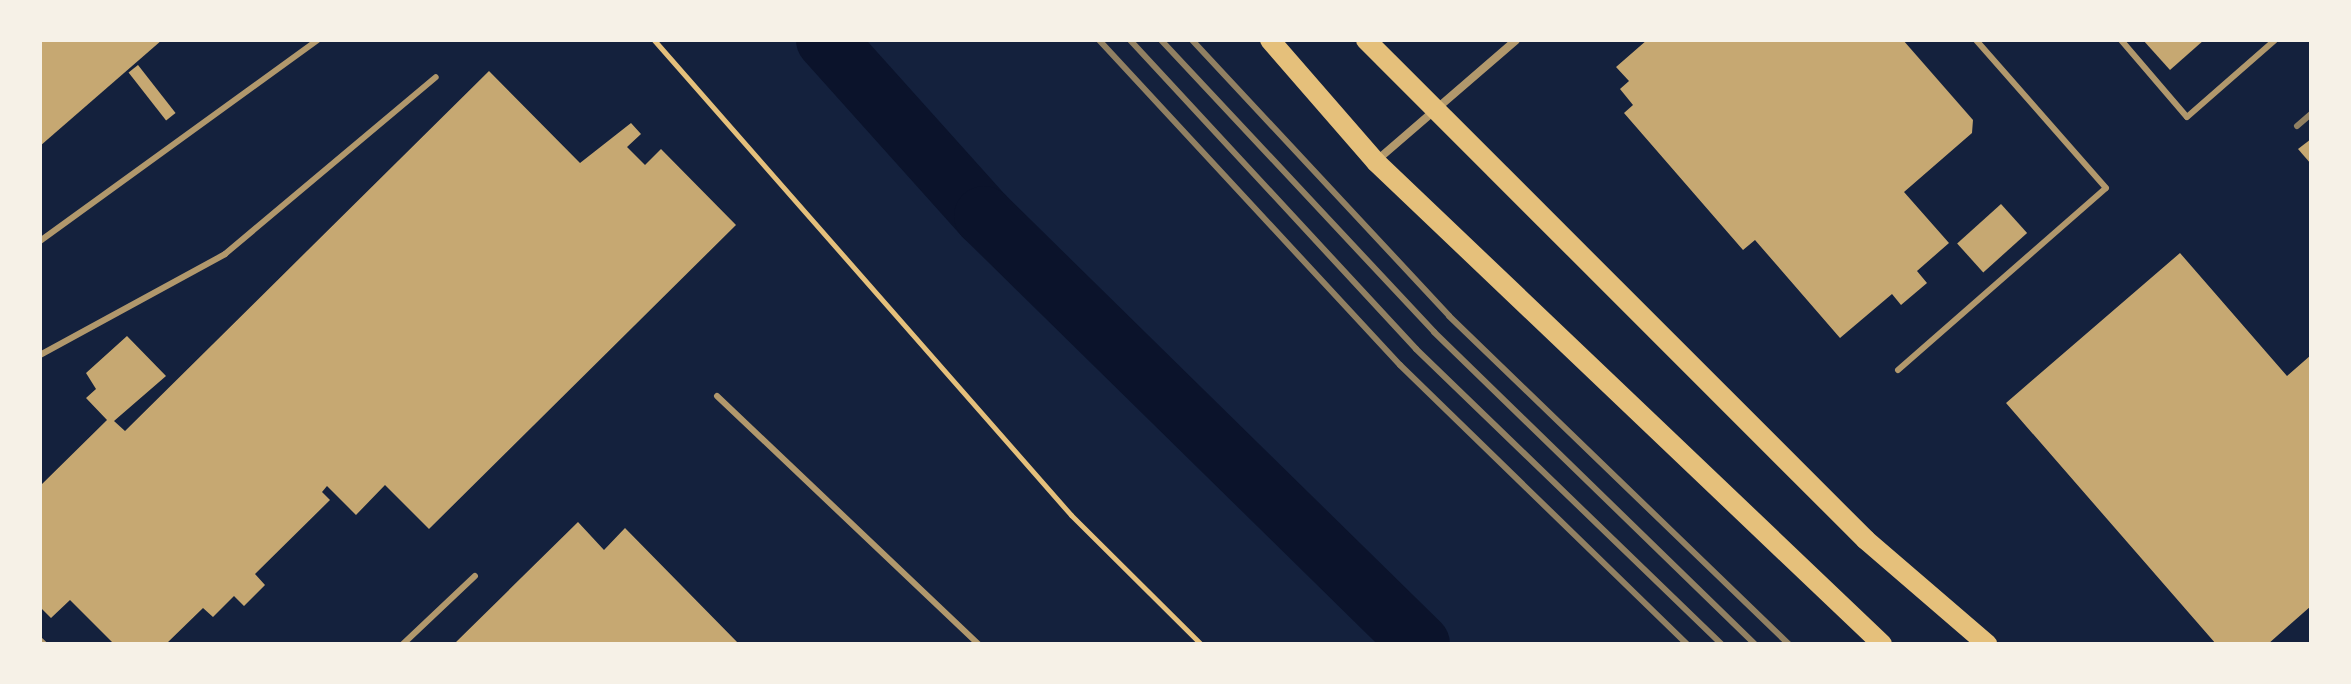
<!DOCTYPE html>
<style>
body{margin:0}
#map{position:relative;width:2351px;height:684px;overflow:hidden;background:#14213d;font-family:Roboto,sans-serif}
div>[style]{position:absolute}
.river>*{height:60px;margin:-30px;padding:0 30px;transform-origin:30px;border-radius:30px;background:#0b132b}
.building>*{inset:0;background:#c6a872;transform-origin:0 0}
.path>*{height:5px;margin:-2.5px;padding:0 2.5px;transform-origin:2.5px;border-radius:2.5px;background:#e5c07b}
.service>*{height:6px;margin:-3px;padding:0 3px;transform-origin:3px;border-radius:3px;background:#b1986c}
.minor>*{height:8px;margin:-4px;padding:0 4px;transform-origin:4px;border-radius:4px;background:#b1986c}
.primary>*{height:20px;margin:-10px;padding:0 10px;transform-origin:10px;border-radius:10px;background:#e5c07b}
.rail>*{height:6px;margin:-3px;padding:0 3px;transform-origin:3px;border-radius:3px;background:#918062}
span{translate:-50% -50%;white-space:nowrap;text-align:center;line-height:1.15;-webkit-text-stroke:8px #f6f1e7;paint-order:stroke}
.frame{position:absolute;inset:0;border:42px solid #f6f1e7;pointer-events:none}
</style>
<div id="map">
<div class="river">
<i style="left:826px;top:40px;width:237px;rotate:48.1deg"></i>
<i style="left:984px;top:216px;width:611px;rotate:44.47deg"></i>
</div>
<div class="building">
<i style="clip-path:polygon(40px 40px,162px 40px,40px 146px)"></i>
<i style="clip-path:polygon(1647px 40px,1903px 40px,1973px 120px,1972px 133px,1904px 192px,1949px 243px,1917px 271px,1927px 283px,1901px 305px,1892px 294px,1840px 338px,1755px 240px,1743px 250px,1624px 113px,1633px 105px,1620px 89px,1629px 81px,1616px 67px)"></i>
<i style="clip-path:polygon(2143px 40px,2204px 40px,2170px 70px)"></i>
<i style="left:138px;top:65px;width:61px;height:12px;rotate:52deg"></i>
<i style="clip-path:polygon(489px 71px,580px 163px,631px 123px,641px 134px,627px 147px,645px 165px,661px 149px,736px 225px,429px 529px,385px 485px,356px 515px,327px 486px,322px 492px,330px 500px,255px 574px,265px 585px,244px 606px,234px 596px,213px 617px,203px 608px,166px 644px,114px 644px,70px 600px,51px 618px,40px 607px,40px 486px,107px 420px,86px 398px,96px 389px,86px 373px,127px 336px,166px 376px,114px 421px,125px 431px)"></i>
<i style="clip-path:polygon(2311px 139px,2311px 164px,2298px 149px)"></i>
<i style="left:2001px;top:204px;width:39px;height:59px;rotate:48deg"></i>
<i style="clip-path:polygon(2180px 253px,2287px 376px,2311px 355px,2311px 606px,2268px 644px,2216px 644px,2006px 403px)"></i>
<i style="clip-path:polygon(578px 522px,604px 550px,625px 528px,739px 644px,454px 644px)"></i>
</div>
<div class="path">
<i style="left:654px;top:40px;width:632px;rotate:48.72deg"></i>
<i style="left:1071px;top:515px;width:183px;rotate:44.8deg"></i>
</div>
<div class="service">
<i style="left:2121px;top:40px;width:101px;rotate:49.4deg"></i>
<i style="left:2187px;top:117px;width:117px;rotate:-41.2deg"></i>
<i style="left:40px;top:241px;width:343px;rotate:-35.9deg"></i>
<i style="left:40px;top:355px;width:211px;rotate:-28.6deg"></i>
<i style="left:225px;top:254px;width:275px;rotate:-40deg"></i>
<i style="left:1898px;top:370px;width:276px;rotate:-41.2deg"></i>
<i style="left:2106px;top:188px;width:197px;rotate:-131.3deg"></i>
<i style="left:717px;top:396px;width:360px;rotate:43.5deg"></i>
<i style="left:40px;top:640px;width:6px;rotate:45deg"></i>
<i style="left:403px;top:644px;width:99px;rotate:-43.4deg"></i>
</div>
<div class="minor">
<i style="left:1376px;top:161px;width:185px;rotate:-40.8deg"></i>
</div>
<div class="primary">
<i style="left:1270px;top:40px;width:162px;rotate:49deg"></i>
<i style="left:1376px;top:162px;width:699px;rotate:43.61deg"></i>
<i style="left:1366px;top:40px;width:707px;rotate:45deg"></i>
<i style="left:1866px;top:540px;width:160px;rotate:40.7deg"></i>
</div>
<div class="rail">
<i style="left:1099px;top:40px;width:443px;rotate:47.2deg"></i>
<i style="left:1400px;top:365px;width:400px;rotate:44.2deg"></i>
<i style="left:1130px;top:40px;width:421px;rotate:47.2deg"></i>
<i style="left:1416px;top:349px;width:424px;rotate:44deg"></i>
<i style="left:1161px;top:40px;width:400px;rotate:46.9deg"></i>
<i style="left:1434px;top:332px;width:448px;rotate:44.2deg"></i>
<i style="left:1192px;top:40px;width:377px;rotate:47deg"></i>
<i style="left:1449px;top:316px;width:472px;rotate:44deg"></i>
<i style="left:2297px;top:126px;width:18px;rotate:-41deg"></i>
</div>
<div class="frame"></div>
</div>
